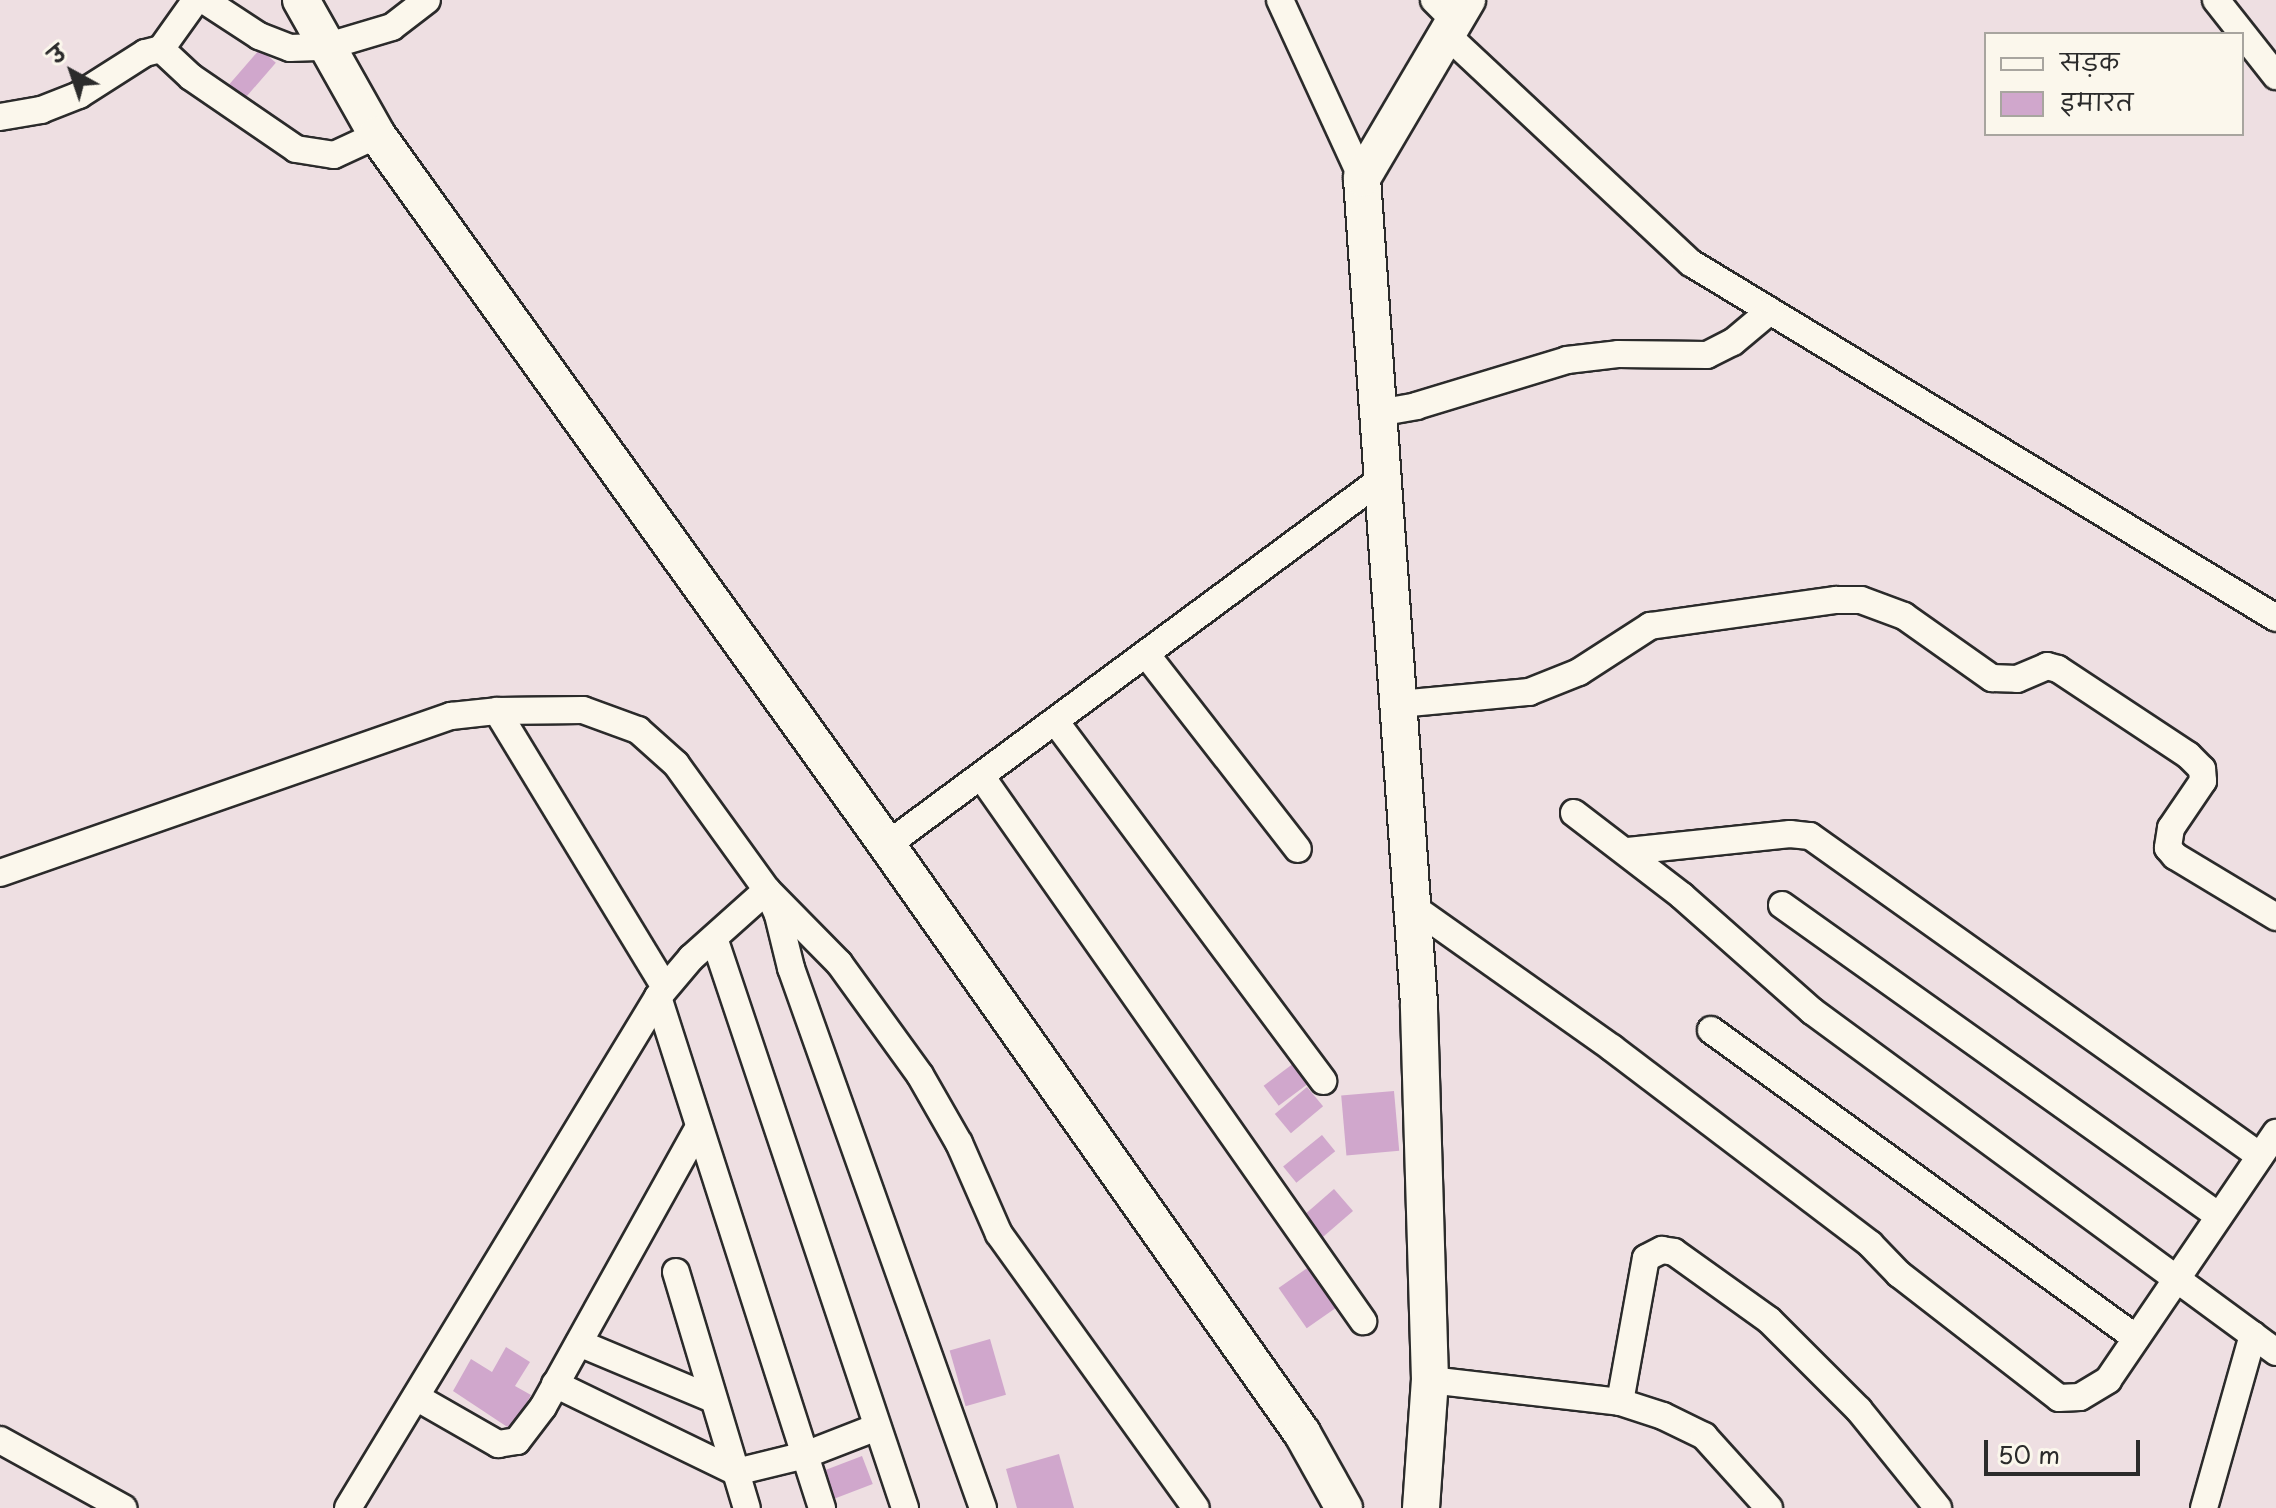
<!DOCTYPE html>
<meta charset="utf-8">
<style>
body{margin:0}
#map{position:relative;width:2276px;height:1508px;overflow:hidden;background:#eedfe2;font-family:"Playpen Sans","Playpen Sans Deva",sans-serif}
div>[style]{position:absolute}
.building>*{inset:0;background:#d0a7cc;transform-origin:0 0}
.roads{filter:drop-shadow(2px 0 #2b2b2b) drop-shadow(-2px 0 #2b2b2b) drop-shadow(0 2px #2b2b2b) drop-shadow(0 -2px #2b2b2b)}
.street>*{height:26px;margin:-13px;padding:0 13px;transform-origin:13px;border-radius:13px;background:#fbf7ec}
.secondary>*{height:36px;margin:-18px;padding:0 18px;transform-origin:18px;border-radius:18px;background:#fbf7ec}
span{translate:-50% -50%;white-space:nowrap;text-align:center;line-height:1.15;-webkit-text-stroke:6px #fbf7ec;paint-order:stroke}
.legend{position:absolute;left:1984px;top:32px;width:260px;height:104px;box-sizing:border-box;background:#fbf7ec;border:2px solid #a8a59f;margin:0;padding:10px 14px;list-style:none;font-size:24px;color:#2b2b2b}
.legend li{display:flex;align-items:center;gap:16px;height:40px}
.legend b{width:40px;border:2px solid #a8a59f}
.north{position:absolute;left:32px;top:32px;width:80px;height:80px;-webkit-text-stroke:6px #fbf7ec;paint-order:stroke;rotate:320deg;font-size:22px;font-weight:700;line-height:32px;text-align:center;color:#2b2b2b}
.north::after{content:'';display:block;margin:auto;width:28px;height:36px;background:#2b2b2b;clip-path:polygon(50% 0,100% 100%,50% 72%,0 100%)}
.scale{position:absolute;left:1984px;top:1440px;width:156px;height:36px;box-sizing:border-box;border:4px solid #2b2b2b;border-top:0;padding-left:10px;font-size:24px;line-height:28px;white-space:nowrap;color:#2b2b2b;-webkit-text-stroke:6px #fbf7ec;paint-order:stroke}
</style>
<div id="map">
<div class="building">
<i style="left:260px;top:49px;width:21px;height:54px;rotate:41deg"></i>
<i style="left:1294px;top:1063px;width:25px;height:38px;rotate:53deg"></i>
<i style="left:1307px;top:1087px;width:25px;height:42px;rotate:50deg"></i>
<i style="left:1394px;top:1091px;width:60px;height:53px;rotate:85deg"></i>
<i style="left:1322px;top:1135px;width:21px;height:50px;rotate:51deg"></i>
<i style="left:1334px;top:1189px;width:29px;height:43px;rotate:49deg"></i>
<i style="left:1313px;top:1264px;width:49px;height:42px;rotate:55deg"></i>
<i style="left:990px;top:1339px;width:58px;height:42px;rotate:74deg"></i>
<i style="clip-path:polygon(506px 1347px,530px 1362px,515px 1386px,531px 1395px,512px 1430px,453px 1391px,471px 1359px,492px 1372px)"></i>
<i style="clip-path:polygon(1059px 1454px,1074px 1508px,1017px 1508px,1006px 1469px)"></i>
<i style="left:862px;top:1456px;width:30px;height:42px;rotate:69deg"></i>
</div>
<div class="roads">
<div class="street">
<i style="left:204px;top:0;width:66px;rotate:33.2deg"></i>
<i style="left:259px;top:36px;width:33px;rotate:21deg"></i>
<i style="left:290px;top:48px;width:35px;rotate:-2deg"></i>
<i style="left:325px;top:47px;width:70px;rotate:-16.6deg"></i>
<i style="left:392px;top:27px;width:44px;rotate:-37.6deg"></i>
<i style="left:1280px;top:0;width:196px;rotate:65.3deg"></i>
<i style="left:1434px;top:0;width:30px;rotate:45deg"></i>
<i style="left:2216px;top:0;width:97px;rotate:51.7deg"></i>
<i style="left:1447px;top:35px;width:334px;rotate:43.1deg"></i>
<i style="left:1691px;top:263px;width:684px;rotate:31.25deg"></i>
<i style="left:161px;top:49px;width:41px;rotate:43deg"></i>
<i style="left:191px;top:77px;width:127px;rotate:34.4deg"></i>
<i style="left:296px;top:149px;width:38px;rotate:9deg"></i>
<i style="left:334px;top:155px;width:47px;rotate:-24.9deg"></i>
<i style="left:0;top:117px;width:42px;rotate:-9.7deg"></i>
<i style="left:41px;top:110px;width:41px;rotate:-21.5deg"></i>
<i style="left:79px;top:95px;width:78px;rotate:-32.5deg"></i>
<i style="left:145px;top:53px;width:16px;rotate:-14deg"></i>
<i style="left:161px;top:49px;width:60px;rotate:-54.5deg"></i>
<i style="left:1378px;top:413px;width:39px;rotate:-10deg"></i>
<i style="left:1416px;top:406px;width:158px;rotate:-16.9deg"></i>
<i style="left:1567px;top:360px;width:51px;rotate:-6.7deg"></i>
<i style="left:1618px;top:354px;width:89px;rotate:0.6deg"></i>
<i style="left:1707px;top:355px;width:29px;rotate:-27deg"></i>
<i style="left:1733px;top:342px;width:48px;rotate:-40deg"></i>
<i style="left:1146px;top:654px;width:247px;rotate:52.1deg"></i>
<i style="left:1399px;top:704px;width:131px;rotate:-5.3deg"></i>
<i style="left:1529px;top:692px;width:54px;rotate:-21.8deg"></i>
<i style="left:1579px;top:672px;width:85px;rotate:-32.9deg"></i>
<i style="left:1650px;top:626px;width:188px;rotate:-8deg"></i>
<i style="left:1836px;top:600px;width:25px"></i>
<i style="left:1861px;top:600px;width:46px;rotate:20.4deg"></i>
<i style="left:1904px;top:616px;width:108px;rotate:35.2deg"></i>
<i style="left:1992px;top:678px;width:25px;rotate:2deg"></i>
<i style="left:2017px;top:679px;width:33px;rotate:-23deg"></i>
<i style="left:2047px;top:666px;width:11px;rotate:15deg"></i>
<i style="left:2058px;top:669px;width:156px;rotate:33.5deg"></i>
<i style="left:2188px;top:755px;width:20px;rotate:45deg"></i>
<i style="left:2202px;top:769px;width:12px;rotate:85deg"></i>
<i style="left:2203px;top:781px;width:57px;rotate:124.2deg"></i>
<i style="left:2171px;top:828px;width:20px;rotate:99deg"></i>
<i style="left:2168px;top:848px;width:11px;rotate:49deg"></i>
<i style="left:2175px;top:856px;width:118px;rotate:31.1deg"></i>
<i style="left:497px;top:711px;width:323px;rotate:58.7deg"></i>
<i style="left:1055px;top:721px;width:449px;rotate:53.3deg"></i>
<i style="left:981px;top:776px;width:666px;rotate:54.97deg"></i>
<i style="left:1574px;top:813px;width:136px;rotate:37.5deg"></i>
<i style="left:1682px;top:896px;width:174px;rotate:41.5deg"></i>
<i style="left:1812px;top:1011px;width:576px;rotate:36.31deg"></i>
<i style="left:887px;top:845px;width:617px;rotate:-36.5deg"></i>
<i style="left:1628px;top:851px;width:163px;rotate:-6deg"></i>
<i style="left:1790px;top:834px;width:20px;rotate:6deg"></i>
<i style="left:1810px;top:836px;width:552px;rotate:35.42deg"></i>
<i style="left:0;top:873px;width:478px;rotate:-19.2deg"></i>
<i style="left:451px;top:716px;width:46px;rotate:-6.2deg"></i>
<i style="left:497px;top:711px;width:86px;rotate:-0.7deg"></i>
<i style="left:583px;top:710px;width:59px;rotate:20deg"></i>
<i style="left:638px;top:730px;width:51px;rotate:41.8deg"></i>
<i style="left:676px;top:764px;width:155px;rotate:54.2deg"></i>
<i style="left:767px;top:890px;width:27px;rotate:66deg"></i>
<i style="left:778px;top:915px;width:55px;rotate:76.2deg"></i>
<i style="left:791px;top:968px;width:573px;rotate:70.43deg"></i>
<i style="left:1782px;top:905px;width:536px;rotate:35.44deg"></i>
<i style="left:1413px;top:907px;width:244px;rotate:35.3deg"></i>
<i style="left:1612px;top:1048px;width:324px;rotate:37.2deg"></i>
<i style="left:1870px;top:1244px;width:42px;rotate:46deg"></i>
<i style="left:1899px;top:1274px;width:202px;rotate:37.8deg"></i>
<i style="left:2059px;top:1398px;width:21px;rotate:-3deg"></i>
<i style="left:2080px;top:1397px;width:33px;rotate:-31deg"></i>
<i style="left:2108px;top:1380px;width:299px;rotate:-55.8deg"></i>
<i style="left:714px;top:938px;width:601px;rotate:71.47deg"></i>
<i style="left:658px;top:997px;width:537px;rotate:72.21deg"></i>
<i style="left:1711px;top:1030px;width:525px;rotate:35.93deg"></i>
<i style="left:676px;top:1272px;width:246px;rotate:73.3deg"></i>
<i style="left:579px;top:1343px;width:145px;rotate:22.7deg"></i>
<i style="left:1430px;top:1380px;width:191px;rotate:6.6deg"></i>
<i style="left:1620px;top:1402px;width:45px;rotate:18deg"></i>
<i style="left:1663px;top:1416px;width:46px;rotate:26deg"></i>
<i style="left:1704px;top:1436px;width:97px;rotate:47.9deg"></i>
<i style="left:555px;top:1384px;width:201px;rotate:25.9deg"></i>
<i style="left:736px;top:1472px;width:71px;rotate:-13.8deg"></i>
<i style="left:805px;top:1455px;width:77px;rotate:-21.3deg"></i>
<i style="left:416px;top:1397px;width:95px;rotate:29.8deg"></i>
<i style="left:498px;top:1444px;width:19px;rotate:-9deg"></i>
<i style="left:517px;top:1441px;width:43px;rotate:-52.6deg"></i>
<i style="left:543px;top:1407px;width:321px;rotate:-60.9deg"></i>
<i style="left:1620px;top:1402px;width:146px;rotate:-79.8deg"></i>
<i style="left:1646px;top:1258px;width:18px;rotate:-27deg"></i>
<i style="left:1662px;top:1250px;width:12px;rotate:9deg"></i>
<i style="left:1674px;top:1252px;width:117px;rotate:35.6deg"></i>
<i style="left:1769px;top:1320px;width:127px;rotate:45deg"></i>
<i style="left:1859px;top:1410px;width:126px;rotate:51.1deg"></i>
<i style="left:0;top:1440px;width:141px;rotate:28.9deg"></i>
<i style="left:348px;top:1508px;width:598px;rotate:-58.76deg"></i>
<i style="left:658px;top:997px;width:51px;rotate:-49.8deg"></i>
<i style="left:691px;top:958px;width:102px;rotate:-41.8deg"></i>
<i style="left:767px;top:890px;width:103px;rotate:45.4deg"></i>
<i style="left:839px;top:963px;width:138px;rotate:54.1deg"></i>
<i style="left:920px;top:1075px;width:78px;rotate:60.2deg"></i>
<i style="left:959px;top:1143px;width:99px;rotate:66.3deg"></i>
<i style="left:999px;top:1234px;width:337px;rotate:54.3deg"></i>
<i style="left:2204px;top:1508px;width:180px;rotate:-74.2deg"></i>
</div>
<div class="secondary">
<i style="left:301px;top:0;width:155px;rotate:60.6deg"></i>
<i style="left:377px;top:135px;width:874px;rotate:54.31deg"></i>
<i style="left:887px;top:845px;width:720px;rotate:54.79deg"></i>
<i style="left:1302px;top:1433px;width:86px;rotate:60.8deg"></i>
<i style="left:1421px;top:1508px;width:128px;rotate:-86deg"></i>
<i style="left:1430px;top:1380px;width:376px;rotate:-91.7deg"></i>
<i style="left:1419px;top:1004px;width:828px;rotate:-93.95deg"></i>
<i style="left:1362px;top:178px;width:207px;rotate:-59.5deg"></i>
</div>
</div>
<ul class="legend">
<li><b style="height:10px;background:#fbf7ec"></b>सड़क</li>
<li><b style="height:22px;background:#d0a7cc"></b>इमारत</li>
</ul>
<div class="north">उ</div>
<div class="scale">50 m</div>
</div>
